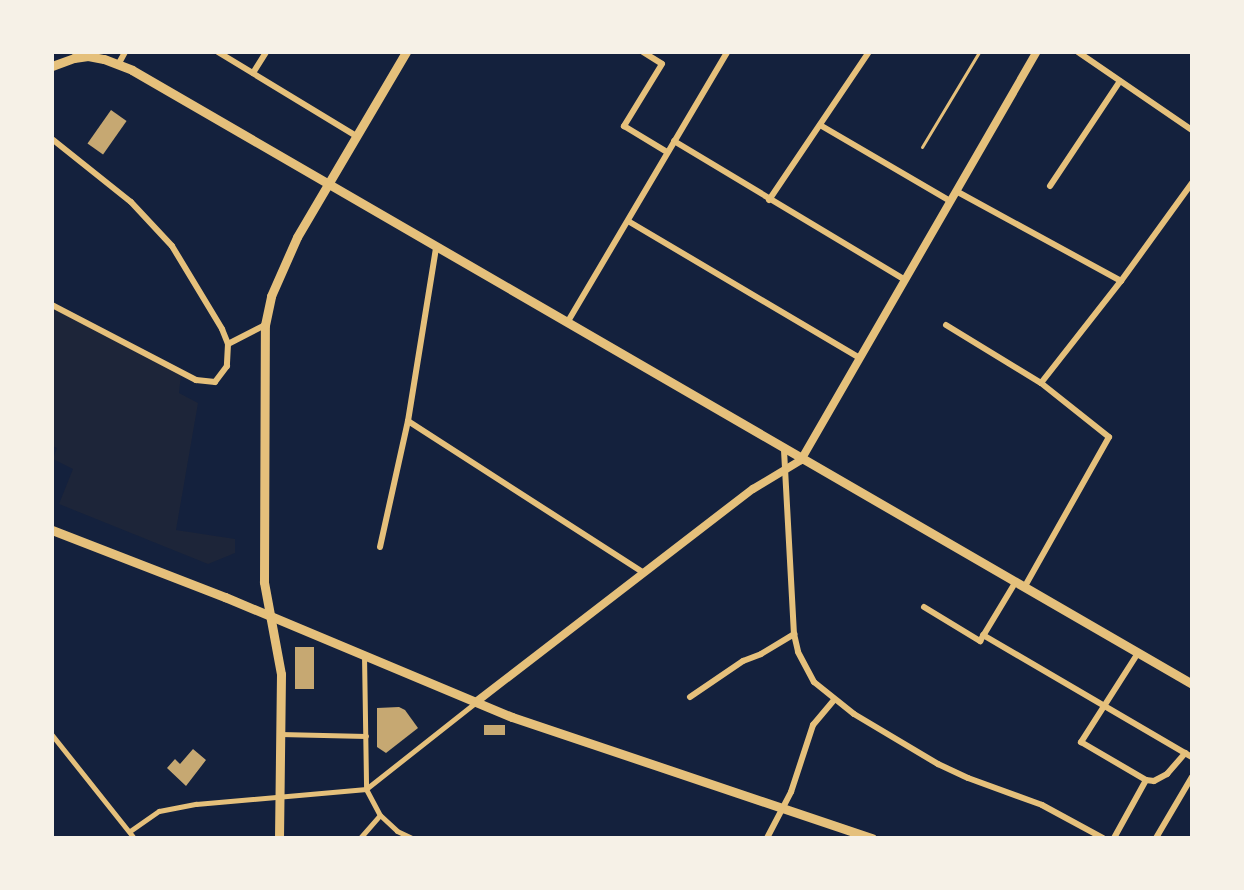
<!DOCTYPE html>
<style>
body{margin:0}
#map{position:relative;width:1244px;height:890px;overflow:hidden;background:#14213d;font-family:Manrope,sans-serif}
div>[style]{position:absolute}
.green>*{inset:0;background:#1d2539}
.building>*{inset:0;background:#c6a872;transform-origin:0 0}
.service>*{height:3px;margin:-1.5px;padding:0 1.5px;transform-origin:1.5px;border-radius:1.5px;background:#e5c07b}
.pedestrian>*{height:5px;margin:-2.5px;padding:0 2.5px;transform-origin:2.5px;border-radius:2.5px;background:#e5c07b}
.minor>*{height:6px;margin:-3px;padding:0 3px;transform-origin:3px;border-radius:3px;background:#e5c07b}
.tertiary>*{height:8px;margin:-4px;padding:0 4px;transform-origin:4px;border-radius:4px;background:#e5c07b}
.secondary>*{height:9px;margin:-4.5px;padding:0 4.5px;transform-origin:4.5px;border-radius:4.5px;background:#e5c07b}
span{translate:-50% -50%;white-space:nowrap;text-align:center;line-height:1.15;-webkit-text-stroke:4.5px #f6f1e7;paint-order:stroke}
.frame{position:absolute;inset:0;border:54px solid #f6f1e7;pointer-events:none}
</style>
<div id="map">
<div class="green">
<i style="clip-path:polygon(53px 308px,181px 375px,179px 393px,198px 403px,176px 530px,235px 539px,235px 553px,208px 564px,59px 504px,73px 469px,53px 459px,57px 448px,52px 446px)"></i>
</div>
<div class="building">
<i style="left:111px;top:110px;width:19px;height:41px;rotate:35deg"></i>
<i style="left:295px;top:647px;width:19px;height:42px"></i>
<i style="clip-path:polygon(399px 707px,405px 710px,418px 728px,386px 753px,377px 747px,377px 708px)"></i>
<i style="left:484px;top:725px;width:21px;height:10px"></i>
<i style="clip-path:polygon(193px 749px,206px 760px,186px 786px,167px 768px,175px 759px,180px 764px)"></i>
</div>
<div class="service">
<i style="left:922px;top:147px;width:111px;rotate:-59deg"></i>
</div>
<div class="pedestrian">
<i style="left:364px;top:655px;width:134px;rotate:89.1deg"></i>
<i style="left:366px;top:789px;width:30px;rotate:62deg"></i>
<i style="left:380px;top:815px;width:23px;rotate:43deg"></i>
<i style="left:397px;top:831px;width:17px;rotate:25deg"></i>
<i style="left:280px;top:734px;width:86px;rotate:1.3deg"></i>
<i style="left:52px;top:735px;width:132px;rotate:51.5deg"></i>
<i style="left:130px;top:831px;width:35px;rotate:-35deg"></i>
<i style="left:159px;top:811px;width:38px;rotate:-11deg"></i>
<i style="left:196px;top:804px;width:171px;rotate:-5deg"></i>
<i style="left:366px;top:789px;width:140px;rotate:-38.3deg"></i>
<i style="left:360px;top:838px;width:30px;rotate:-49deg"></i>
</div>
<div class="minor">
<i style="left:218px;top:52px;width:162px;rotate:31.3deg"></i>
<i style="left:643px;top:52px;width:22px;rotate:32deg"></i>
<i style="left:662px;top:64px;width:73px;rotate:121.5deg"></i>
<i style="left:624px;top:126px;width:50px;rotate:31.2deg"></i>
<i style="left:1078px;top:52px;width:138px;rotate:34.4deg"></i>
<i style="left:119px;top:63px;width:13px;rotate:-61deg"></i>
<i style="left:253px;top:73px;width:25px;rotate:-58deg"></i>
<i style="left:820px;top:125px;width:151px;rotate:30.3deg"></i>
<i style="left:52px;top:139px;width:101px;rotate:38.6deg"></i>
<i style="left:131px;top:202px;width:60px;rotate:47deg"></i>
<i style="left:172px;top:246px;width:97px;rotate:58.9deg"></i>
<i style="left:222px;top:329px;width:16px;rotate:68deg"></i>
<i style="left:228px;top:344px;width:22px;rotate:93deg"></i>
<i style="left:227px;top:366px;width:20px;rotate:127deg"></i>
<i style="left:215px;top:382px;width:19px;rotate:-174deg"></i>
<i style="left:196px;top:380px;width:162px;rotate:-152.5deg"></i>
<i style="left:674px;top:141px;width:270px;rotate:31deg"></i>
<i style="left:1050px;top:186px;width:126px;rotate:-56.3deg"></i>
<i style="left:956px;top:191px;width:188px;rotate:28.6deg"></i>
<i style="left:769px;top:200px;width:179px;rotate:-56deg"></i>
<i style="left:628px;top:221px;width:269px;rotate:30.6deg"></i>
<i style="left:567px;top:323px;width:315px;rotate:-59.4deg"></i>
<i style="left:946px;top:325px;width:111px;rotate:31.4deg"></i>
<i style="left:1041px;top:383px;width:87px;rotate:38.5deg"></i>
<i style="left:1109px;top:437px;width:173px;rotate:119.4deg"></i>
<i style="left:228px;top:344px;width:42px;rotate:-27.2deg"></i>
<i style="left:1041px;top:383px;width:130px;rotate:-51.9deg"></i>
<i style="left:1121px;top:281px;width:121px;rotate:-54.1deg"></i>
<i style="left:408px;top:421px;width:278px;rotate:32.8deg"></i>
<i style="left:784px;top:450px;width:184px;rotate:86.9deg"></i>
<i style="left:794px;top:634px;width:18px;rotate:77deg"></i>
<i style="left:798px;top:652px;width:34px;rotate:62deg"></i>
<i style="left:814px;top:682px;width:51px;rotate:38.7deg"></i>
<i style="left:854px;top:714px;width:98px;rotate:30.8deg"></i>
<i style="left:938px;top:764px;width:33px;rotate:25deg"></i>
<i style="left:968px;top:778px;width:79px;rotate:20deg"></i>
<i style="left:1042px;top:805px;width:69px;rotate:28.4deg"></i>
<i style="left:380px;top:547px;width:129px;rotate:-77.5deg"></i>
<i style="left:408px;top:421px;width:175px;rotate:-80.8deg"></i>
<i style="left:924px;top:607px;width:66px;rotate:31.3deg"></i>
<i style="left:980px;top:641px;width:68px;rotate:-58.9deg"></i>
<i style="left:983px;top:635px;width:242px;rotate:30.3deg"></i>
<i style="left:1138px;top:653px;width:106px;rotate:122.6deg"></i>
<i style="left:1081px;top:742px;width:75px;rotate:30.3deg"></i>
<i style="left:1146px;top:780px;width:8px;rotate:7deg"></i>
<i style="left:1154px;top:781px;width:15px;rotate:-28deg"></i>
<i style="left:1167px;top:774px;width:28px;rotate:-49deg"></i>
<i style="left:690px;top:697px;width:64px;rotate:-34.2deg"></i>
<i style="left:743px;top:661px;width:19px;rotate:-21deg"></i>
<i style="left:761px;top:654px;width:39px;rotate:-31deg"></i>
<i style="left:767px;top:838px;width:52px;rotate:-62.4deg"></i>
<i style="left:791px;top:792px;width:71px;rotate:-71.8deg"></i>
<i style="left:813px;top:725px;width:33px;rotate:-50deg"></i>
<i style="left:1114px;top:838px;width:66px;rotate:-61.1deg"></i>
<i style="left:1156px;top:838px;width:71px;rotate:-59.5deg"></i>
</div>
<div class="tertiary">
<i style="left:476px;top:702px;width:349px;rotate:-37.6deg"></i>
<i style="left:753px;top:489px;width:56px;rotate:-31.1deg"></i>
<i style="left:801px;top:460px;width:471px;rotate:-60deg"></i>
</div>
<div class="secondary">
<i style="left:52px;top:66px;width:23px;rotate:-20deg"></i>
<i style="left:74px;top:58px;width:14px;rotate:-8deg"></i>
<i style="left:88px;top:56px;width:16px;rotate:11deg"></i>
<i style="left:104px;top:59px;width:30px;rotate:21deg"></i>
<i style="left:132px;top:70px;width:1225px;rotate:30.08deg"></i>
<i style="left:52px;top:530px;width:186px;rotate:21.2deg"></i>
<i style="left:225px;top:597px;width:311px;rotate:22.7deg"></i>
<i style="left:512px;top:717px;width:380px;rotate:18.6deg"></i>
<i style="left:279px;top:838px;width:164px;rotate:-89.3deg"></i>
<i style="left:281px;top:674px;width:94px;rotate:-100.5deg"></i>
<i style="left:264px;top:582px;width:257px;rotate:-89.8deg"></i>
<i style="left:265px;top:325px;width:30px;rotate:-78deg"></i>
<i style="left:271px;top:296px;width:64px;rotate:-66.2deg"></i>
<i style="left:297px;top:237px;width:215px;rotate:-59.5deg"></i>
</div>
<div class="frame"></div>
</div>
